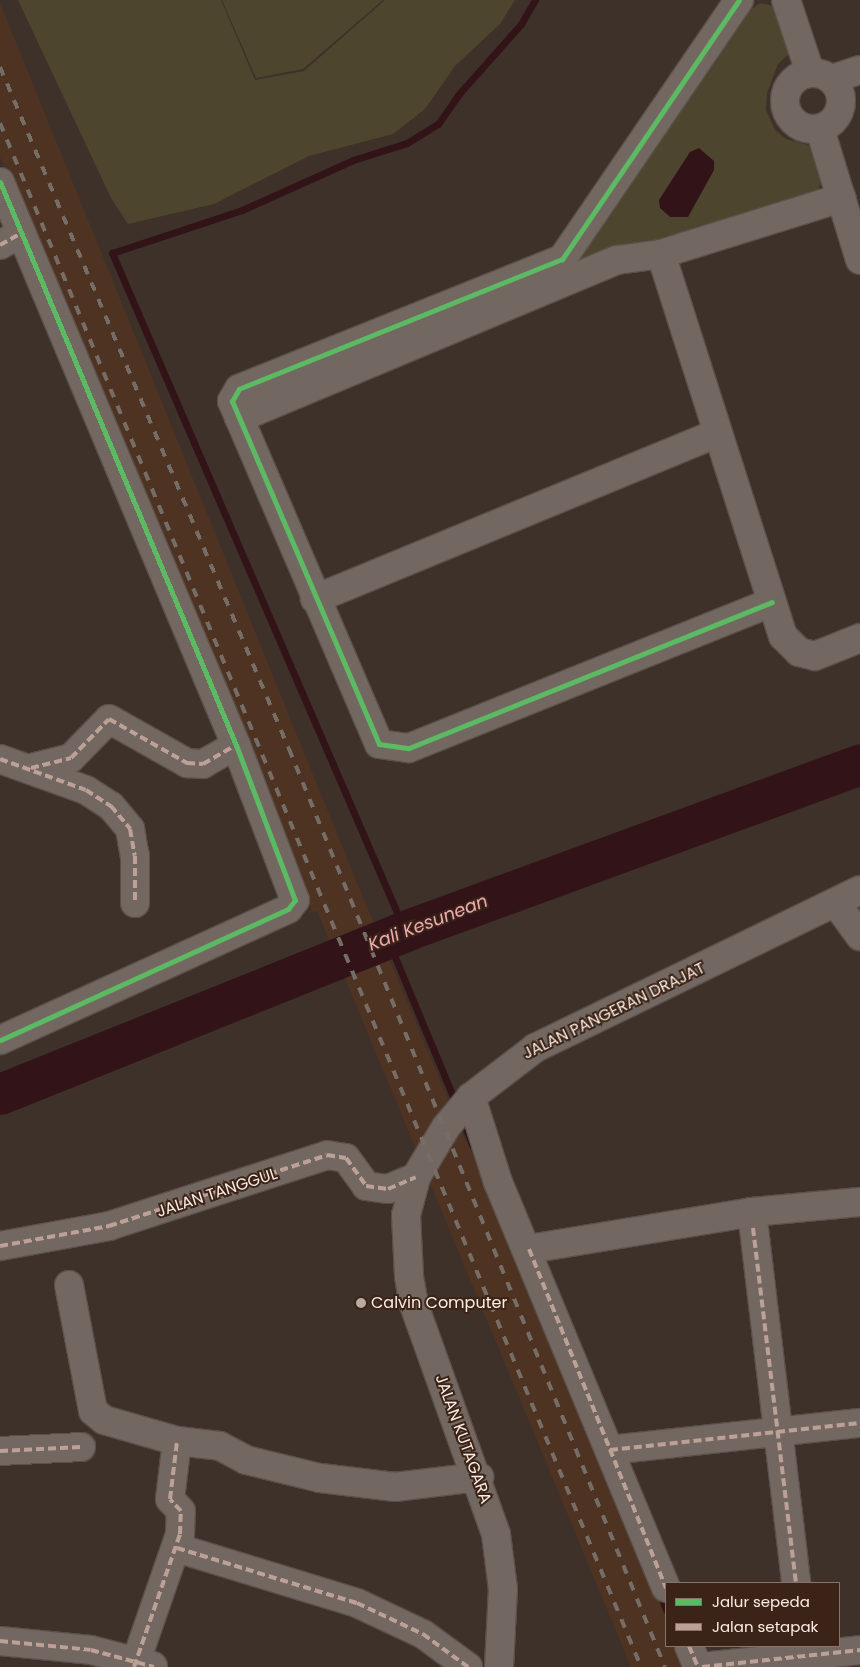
<!DOCTYPE html>
<style>
body{margin:0}
#map{position:relative;width:860px;height:1667px;overflow:hidden;background:#3e3129;font-family:Poppins,sans-serif}
div>[style]{position:absolute}
.built>*{inset:0;background:#4e3323}
.green>*{inset:0;background:#4e452f}
.water>*{inset:0;background:#321418}
.stream>*{height:7px;margin:-3.5px;padding:0 3.5px;transform-origin:3.5px;border-radius:3.5px;background:#321418}
.river>*{height:41px;margin:-20.5px;padding:0 20.5px;transform-origin:20.5px;border-radius:20.5px;background:#321418}
.roads{filter:drop-shadow(1px 0 #5b5049) drop-shadow(-1px 0 #5b5049) drop-shadow(0 1px #5b5049) drop-shadow(0 -1px #5b5049)}
.street>*{height:28px;margin:-14px;padding:0 14px;transform-origin:14px;border-radius:14px;background:#736861}
.street>.ring{margin:-14px;padding:0;box-sizing:content-box;background:none;border:28px solid #736861;border-radius:50%}
.secondary>*{height:28px;margin:-14px;padding:0 14px;transform-origin:14px;border-radius:14px;background:#736861}
.rail>*{height:4px;margin-top:-2px;transform-origin:0;background:repeating-linear-gradient(90deg,#766d67 0 9px,transparent 0 18px)}
.quiet>*{height:4px;margin-top:-2px;transform-origin:0;background:repeating-linear-gradient(90deg,#bda197 0 8px,transparent 0 12px)}
.cycleway>*{height:5px;margin:-2.5px;padding:0 2.5px;transform-origin:2.5px;border-radius:2.5px;background:#5cba63}
.dots>*{width:14px;height:14px;translate:-50% -50%;box-sizing:border-box;border:2px solid #3b2417;border-radius:50%}
span{translate:-50% -50%;white-space:nowrap;text-align:center;line-height:1.15;-webkit-text-stroke:4px #3b2417;paint-order:stroke}
.street-label{font-size:16px;color:#fcece3}
.poi-label{font-size:16px;color:#fcece3}
.left{translate:0 -50%;text-align:left}
.water-label{font-size:18px;color:#f0aab3;font-style:italic}
.legend{position:absolute;left:665px;top:1582px;width:175px;height:65px;box-sizing:border-box;background:#3b2417;border:1px solid #887469;margin:0;padding:6px 9px;list-style:none;font-size:15px;color:#fcece3}
.legend li{display:flex;align-items:center;gap:10px;height:25px}
.legend b{width:25px;border:1px solid #887469}
</style>
<div id="map">
<div class="built">
<i style="clip-path:polygon(0 3px,355px 878px,464px 1137px,522px 1252px,666px 1600px,666px 1646px,685px 1646px,692px 1667px,631px 1667px,317px 911px,312px 912px,0 157px)"></i>
</div>
<div class="green">
<i style="clip-path:polygon(18px 0,221px 0,255px 80px,304px 71px,385px 0,515px 0,500px 24px,455px 66px,425px 109px,393px 134px,309px 156px,214px 204px,128px 224px,111px 198px)"></i>
<i style="clip-path:polygon(222px 0,383px 0,303px 69px,256px 78px)"></i>
<i style="clip-path:polygon(760px 3px,777px 7px,792px 51px,778px 64px,767px 93px,766px 110px,775px 130px,786px 139px,813px 146px,822px 180px,818px 191px,660px 242px,615px 246px,577px 260px,742px 16px)"></i>
</div>
<div class="water">
<i style="clip-path:polygon(699px 148px,714px 161px,714px 170px,688px 217px,670px 217px,660px 208px,659px 200px,690px 152px)"></i>
</div>
<div class="stream">
<i style="left:405px;top:931px;width:739px;rotate:-113.37deg"></i>
<i style="left:112px;top:253px;width:137px;rotate:-18.3deg"></i>
<i style="left:242px;top:210px;width:122px;rotate:-24.2deg"></i>
<i style="left:353px;top:160px;width:57px;rotate:-17.5deg"></i>
<i style="left:407px;top:143px;width:36px;rotate:-32deg"></i>
<i style="left:438px;top:124px;width:35px;rotate:-55deg"></i>
<i style="left:458px;top:95px;width:95px;rotate:-48.4deg"></i>
<i style="left:521px;top:24px;width:28px;rotate:-60deg"></i>
<i style="left:387px;top:938px;width:180px;rotate:67.4deg"></i>
<i style="left:462px;top:1119px;width:29px;rotate:68deg"></i>
<i style="left:660px;top:1594px;width:17px;rotate:69deg"></i>
</div>
<div class="river">
<i style="left:0;top:1094px;width:442px;rotate:-21.9deg"></i>
<i style="left:410px;top:929px;width:479px;rotate:-20.1deg"></i>
</div>
<div class="roads">
<div class="street">
<i style="left:739px;top:0;width:314px;rotate:124.3deg"></i>
<i style="left:562px;top:259px;width:348px;rotate:158.1deg"></i>
<i style="left:239px;top:389px;width:14px;rotate:120deg"></i>
<i style="left:232px;top:401px;width:373px;rotate:66.8deg"></i>
<i style="left:379px;top:744px;width:30px;rotate:8deg"></i>
<i style="left:409px;top:748px;width:391px;rotate:-21.9deg"></i>
<i style="left:786px;top:0;width:76px;rotate:71.6deg"></i>
<i class="ring" style="left:785px;top:73px;width:28px;height:28px"></i>
<i style="left:832px;top:79px;width:29px;rotate:-18deg"></i>
<i style="left:820px;top:129px;width:137px;rotate:73deg"></i>
<i style="left:0;top:182px;width:610px;rotate:67.26deg"></i>
<i style="left:236px;top:745px;width:166px;rotate:69.2deg"></i>
<i style="left:295px;top:900px;width:11px;rotate:128deg"></i>
<i style="left:288px;top:909px;width:316px;rotate:155.5deg"></i>
<i style="left:0;top:245px;width:23px;rotate:-29deg"></i>
<i style="left:661px;top:254px;width:401px;rotate:72.3deg"></i>
<i style="left:783px;top:636px;width:23px;rotate:45deg"></i>
<i style="left:799px;top:652px;width:16px;rotate:14deg"></i>
<i style="left:815px;top:656px;width:48px;rotate:-21.8deg"></i>
<i style="left:239px;top:418px;width:410px;rotate:-22.7deg"></i>
<i style="left:617px;top:260px;width:44px;rotate:-7.8deg"></i>
<i style="left:661px;top:254px;width:189px;rotate:-17.3deg"></i>
<i style="left:315px;top:599px;width:435px;rotate:-22.4deg"></i>
<i style="left:0;top:759px;width:91px;rotate:19.8deg"></i>
<i style="left:86px;top:790px;width:30px;rotate:33deg"></i>
<i style="left:111px;top:806px;width:30px;rotate:50deg"></i>
<i style="left:130px;top:829px;width:27px;rotate:80deg"></i>
<i style="left:135px;top:856px;width:47px;rotate:90deg"></i>
<i style="left:31px;top:768px;width:41px;rotate:-14deg"></i>
<i style="left:71px;top:758px;width:54px;rotate:-45.7deg"></i>
<i style="left:109px;top:719px;width:90px;rotate:29.4deg"></i>
<i style="left:187px;top:763px;width:16px;rotate:4deg"></i>
<i style="left:203px;top:764px;width:38px;rotate:-30deg"></i>
<i style="left:836px;top:903px;width:41px;rotate:54deg"></i>
<i style="left:471px;top:1097px;width:89px;rotate:72.4deg"></i>
<i style="left:498px;top:1182px;width:439px;rotate:67.5deg"></i>
<i style="left:752px;top:1212px;width:374px;rotate:83.2deg"></i>
<i style="left:0;top:1246px;width:111px;rotate:-10.4deg"></i>
<i style="left:109px;top:1226px;width:229px;rotate:-18deg"></i>
<i style="left:327px;top:1155px;width:19px;rotate:9deg"></i>
<i style="left:346px;top:1158px;width:34px;rotate:54deg"></i>
<i style="left:366px;top:1186px;width:22px;rotate:8deg"></i>
<i style="left:388px;top:1189px;width:30px;rotate:-23deg"></i>
<i style="left:529px;top:1249px;width:226px;rotate:-9.4deg"></i>
<i style="left:752px;top:1212px;width:108px;rotate:-5.3deg"></i>
<i style="left:69px;top:1285px;width:128px;rotate:79.2deg"></i>
<i style="left:93px;top:1411px;width:14px;rotate:39deg"></i>
<i style="left:104px;top:1420px;width:76px;rotate:16deg"></i>
<i style="left:177px;top:1441px;width:43px;rotate:6.6deg"></i>
<i style="left:220px;top:1446px;width:30px;rotate:28deg"></i>
<i style="left:246px;top:1460px;width:76px;rotate:13.7deg"></i>
<i style="left:320px;top:1478px;width:76px;rotate:6.8deg"></i>
<i style="left:395px;top:1487px;width:85px;rotate:-6.8deg"></i>
<i style="left:610px;top:1450px;width:251px;rotate:-6.2deg"></i>
<i style="left:0;top:1451px;width:81px;rotate:-2.8deg"></i>
<i style="left:177px;top:1548px;width:188px;rotate:17deg"></i>
<i style="left:357px;top:1603px;width:73px;rotate:25.2deg"></i>
<i style="left:423px;top:1634px;width:56px;rotate:36.3deg"></i>
<i style="left:0;top:1641px;width:91px;rotate:5.6deg"></i>
<i style="left:91px;top:1650px;width:64px;rotate:14.5deg"></i>
<i style="left:689px;top:1646px;width:23px;rotate:67deg"></i>
<i style="left:134px;top:1667px;width:141px;rotate:-70.9deg"></i>
<i style="left:180px;top:1534px;width:23px;rotate:-88deg"></i>
<i style="left:181px;top:1511px;width:16px;rotate:-133deg"></i>
<i style="left:170px;top:1499px;width:58px;rotate:-83.1deg"></i>
<i style="left:702px;top:1667px;width:159px;rotate:-6.1deg"></i>
</div>
<div class="secondary">
<i style="left:499px;top:1667px;width:78px;rotate:-87.1deg"></i>
<i style="left:503px;top:1589px;width:55px;rotate:-97.3deg"></i>
<i style="left:496px;top:1534px;width:243px;rotate:-109.7deg"></i>
<i style="left:414px;top:1305px;width:29px;rotate:-100deg"></i>
<i style="left:409px;top:1276px;width:61px;rotate:-92.8deg"></i>
<i style="left:406px;top:1215px;width:39px;rotate:-75deg"></i>
<i style="left:416px;top:1177px;width:58px;rotate:-59deg"></i>
<i style="left:446px;top:1127px;width:39px;rotate:-50deg"></i>
<i style="left:471px;top:1097px;width:81px;rotate:-37.4deg"></i>
<i style="left:535px;top:1048px;width:361px;rotate:-25.9deg"></i>
</div>
</div>
<div class="rail">
<i style="left:0;top:67px;width:741px;rotate:67.04deg"></i>
<i style="left:289px;top:749px;width:992px;rotate:67.73deg"></i>
<i style="left:0;top:123px;width:1672px;rotate:67.45deg"></i>
</div>
<div class="quiet">
<i style="left:0;top:245px;width:23px;rotate:-29deg"></i>
<i style="left:0;top:759px;width:91px;rotate:19.8deg"></i>
<i style="left:86px;top:790px;width:30px;rotate:33deg"></i>
<i style="left:111px;top:806px;width:30px;rotate:50deg"></i>
<i style="left:130px;top:829px;width:27px;rotate:80deg"></i>
<i style="left:135px;top:856px;width:47px;rotate:90deg"></i>
<i style="left:31px;top:768px;width:41px;rotate:-14deg"></i>
<i style="left:71px;top:758px;width:54px;rotate:-45.7deg"></i>
<i style="left:109px;top:719px;width:90px;rotate:29.4deg"></i>
<i style="left:187px;top:763px;width:16px;rotate:4deg"></i>
<i style="left:203px;top:764px;width:38px;rotate:-30deg"></i>
<i style="left:753px;top:1228px;width:358px;rotate:83.1deg"></i>
<i style="left:0;top:1246px;width:111px;rotate:-10.4deg"></i>
<i style="left:109px;top:1226px;width:229px;rotate:-18deg"></i>
<i style="left:327px;top:1155px;width:19px;rotate:9deg"></i>
<i style="left:346px;top:1158px;width:34px;rotate:54deg"></i>
<i style="left:366px;top:1186px;width:22px;rotate:8deg"></i>
<i style="left:388px;top:1189px;width:30px;rotate:-23deg"></i>
<i style="left:529px;top:1249px;width:366px;rotate:68deg"></i>
<i style="left:610px;top:1450px;width:251px;rotate:-6.2deg"></i>
<i style="left:0;top:1451px;width:81px;rotate:-2.8deg"></i>
<i style="left:177px;top:1548px;width:188px;rotate:17deg"></i>
<i style="left:357px;top:1603px;width:73px;rotate:25.2deg"></i>
<i style="left:423px;top:1634px;width:56px;rotate:36.3deg"></i>
<i style="left:0;top:1641px;width:91px;rotate:5.6deg"></i>
<i style="left:91px;top:1650px;width:65px;rotate:15.1deg"></i>
<i style="left:689px;top:1646px;width:23px;rotate:67deg"></i>
<i style="left:134px;top:1667px;width:141px;rotate:-70.9deg"></i>
<i style="left:180px;top:1534px;width:23px;rotate:-88deg"></i>
<i style="left:181px;top:1511px;width:16px;rotate:-133deg"></i>
<i style="left:170px;top:1499px;width:58px;rotate:-83.1deg"></i>
<i style="left:702px;top:1667px;width:159px;rotate:-6.1deg"></i>
</div>
<div class="cycleway">
<i style="left:739px;top:0;width:314px;rotate:124.3deg"></i>
<i style="left:562px;top:259px;width:348px;rotate:158.1deg"></i>
<i style="left:239px;top:389px;width:14px;rotate:120deg"></i>
<i style="left:232px;top:401px;width:373px;rotate:66.8deg"></i>
<i style="left:379px;top:744px;width:30px;rotate:8deg"></i>
<i style="left:409px;top:748px;width:391px;rotate:-21.9deg"></i>
<i style="left:0;top:182px;width:610px;rotate:67.26deg"></i>
<i style="left:236px;top:745px;width:166px;rotate:69.2deg"></i>
<i style="left:295px;top:900px;width:11px;rotate:128deg"></i>
<i style="left:288px;top:909px;width:316px;rotate:155.5deg"></i>
</div>
<div class="dots">
<i style="left:361px;top:1303px;background:#baaba2"></i>
</div>
<div class="street-label">
<span style="left:614px;top:1011px;rotate:-26deg">JALAN PANGERAN DRAJAT</span>
<span style="left:217px;top:1193px;rotate:-18deg">JALAN TANGGUL</span>
<span style="left:463px;top:1439px;rotate:70deg">JALAN KUTAGARA</span>
</div>
<div class="poi-label">
<span class="left" style="left:371px;top:1303px">Calvin Computer</span>
</div>
<div class="water-label">
<span style="left:428px;top:923px;rotate:-21deg">Kali Kesunean</span>
</div>
<ul class="legend">
<li><b style="height:6px;background:#5cba63"></b>Jalur sepeda</li>
<li><b style="height:6px;background:#bda197"></b>Jalan setapak</li>
</ul>
</div>
